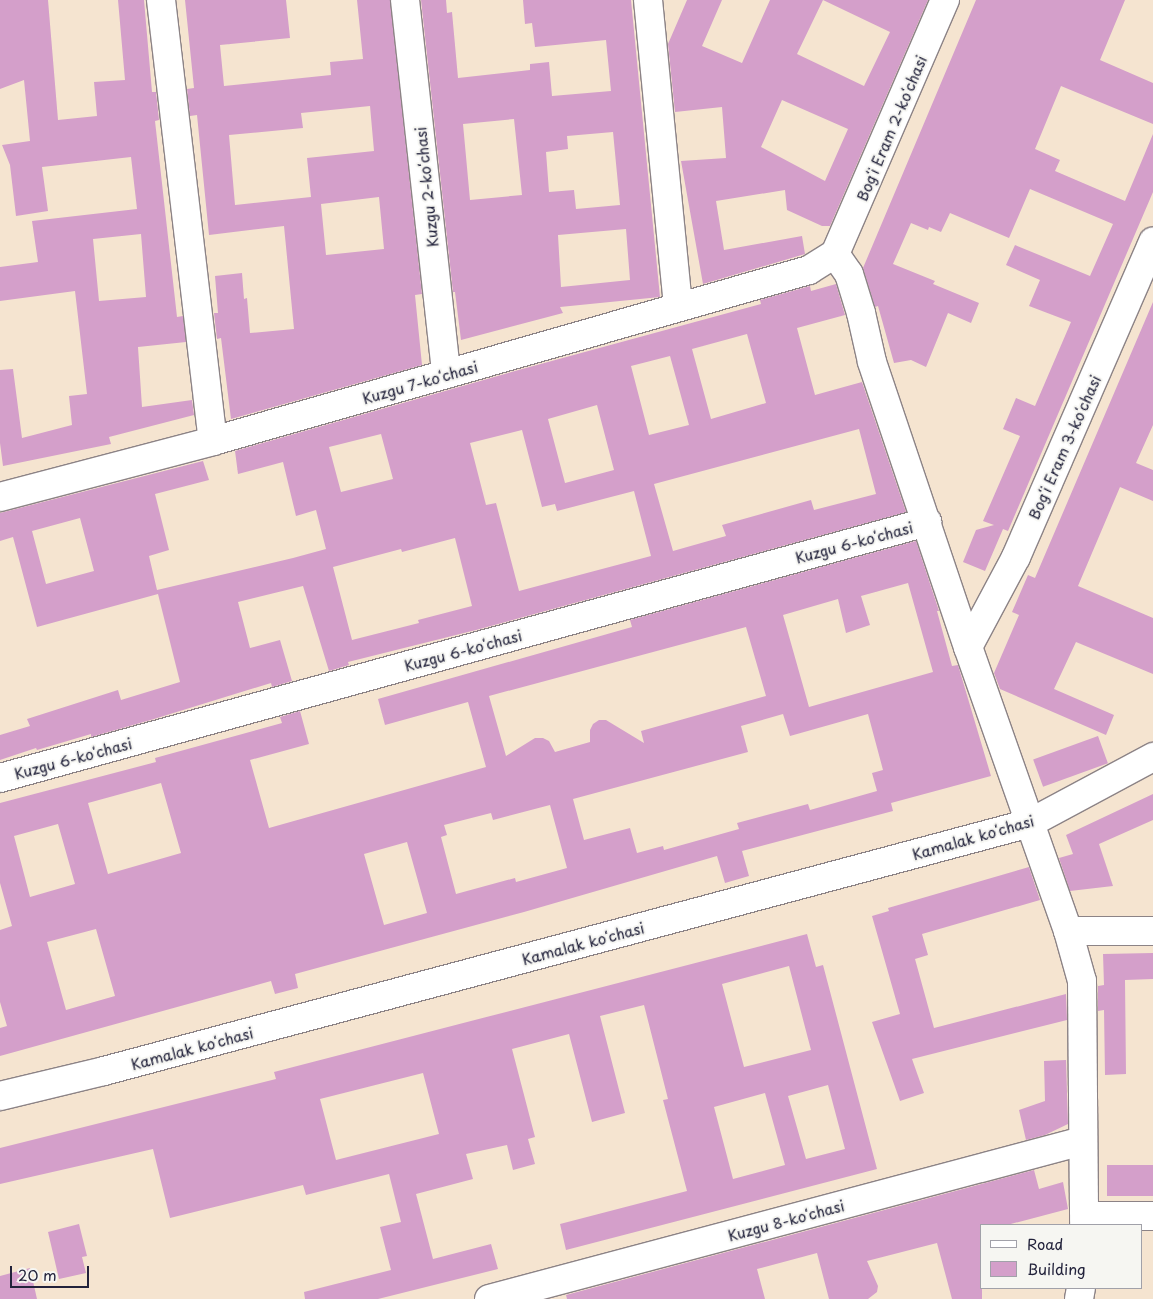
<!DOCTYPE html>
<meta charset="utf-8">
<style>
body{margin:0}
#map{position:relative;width:1153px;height:1299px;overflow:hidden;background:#f5e4d0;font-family:"Playpen Sans",sans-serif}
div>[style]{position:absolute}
.building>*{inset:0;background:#d49fca;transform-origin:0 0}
.roads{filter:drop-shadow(1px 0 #8c8386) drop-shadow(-1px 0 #8c8386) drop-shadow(0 1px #8c8386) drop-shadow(0 -1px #8c8386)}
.street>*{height:28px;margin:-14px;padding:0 14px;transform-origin:14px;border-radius:14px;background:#fff}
span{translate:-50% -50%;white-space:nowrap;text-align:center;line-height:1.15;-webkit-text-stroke:4px #f6f6f2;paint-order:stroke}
.street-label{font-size:15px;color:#22223b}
.legend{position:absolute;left:980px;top:1224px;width:162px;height:65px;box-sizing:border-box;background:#f6f6f2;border:1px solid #a1a1a9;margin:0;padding:6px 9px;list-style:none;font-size:15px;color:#22223b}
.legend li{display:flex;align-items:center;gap:10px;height:25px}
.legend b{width:25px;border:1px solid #a1a1a9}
.scale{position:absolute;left:10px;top:1266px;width:79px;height:22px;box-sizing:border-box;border:2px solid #22223b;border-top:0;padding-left:6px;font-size:15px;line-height:18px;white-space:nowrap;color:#22223b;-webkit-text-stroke:4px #f6f6f2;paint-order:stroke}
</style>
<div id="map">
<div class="building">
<i style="clip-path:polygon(evenodd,0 0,48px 0,58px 120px,97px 116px,94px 82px,125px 80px,118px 0,144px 0,152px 92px,156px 92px,159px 120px,155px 121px,177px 317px,183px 316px,186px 342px,138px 347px,142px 407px,192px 400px,194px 415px,109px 437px,111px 444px,3px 466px,0 443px,0 370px,13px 369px,22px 438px,72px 425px,69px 396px,87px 394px,75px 291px,0 301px,0 267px,38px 262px,32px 221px,137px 209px,131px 157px,42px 167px,48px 211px,16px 216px,10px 165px,2px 145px,30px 141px,24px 80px,0 89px,0 0,141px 234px,146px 297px,99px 301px,93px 239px,141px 234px)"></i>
<i style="clip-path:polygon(evenodd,185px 0,286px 0,290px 38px,220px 45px,224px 86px,331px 75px,330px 62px,363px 59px,357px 0,390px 0,422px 294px,415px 295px,422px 365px,231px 419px,221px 338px,217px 339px,214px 313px,218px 313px,215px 276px,242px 273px,244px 299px,247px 298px,250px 333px,294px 329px,284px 226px,209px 235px,197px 115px,190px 116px,187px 89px,194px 88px,185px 0,370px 106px,374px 151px,307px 158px,311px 197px,235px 205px,229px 135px,303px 128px,301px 113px,370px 106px,185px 0,379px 197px,384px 249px,326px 255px,321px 204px,379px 197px)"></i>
<i style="clip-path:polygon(evenodd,421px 0,446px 0,447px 13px,452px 12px,458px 78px,530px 70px,530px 64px,549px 62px,552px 96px,611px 91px,606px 40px,535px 47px,532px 23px,525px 24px,523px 0,631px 0,660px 297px,560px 307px,563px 313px,461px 340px,455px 292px,453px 292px,421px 0,514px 119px,522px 195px,470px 200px,463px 124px,514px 119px,421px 0,613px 132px,620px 205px,576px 209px,574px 190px,549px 192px,546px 152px,568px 149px,567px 136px,613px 132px,421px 0,626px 229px,630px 280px,561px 287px,558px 235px,626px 229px)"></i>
<i style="clip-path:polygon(evenodd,687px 0,722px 0,702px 46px,742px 63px,770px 0,928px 0,830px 226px,822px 226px,787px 210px,785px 190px,716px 201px,724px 250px,802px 236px,805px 254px,703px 284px,681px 161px,726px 158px,722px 107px,675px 112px,668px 44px,687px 0,823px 0,890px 32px,864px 86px,797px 54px,823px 0,687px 0,782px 100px,848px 129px,825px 181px,761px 147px,782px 100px)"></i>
<i style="clip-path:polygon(976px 0,1125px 0,1100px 60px,1153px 83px,1153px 124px,1061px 86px,1035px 149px,1060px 160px,1055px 171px,1125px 201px,1153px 134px,1153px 192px,1008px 531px,1003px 529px,985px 571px,963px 562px,976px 530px,994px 525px,983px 521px,1020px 436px,1003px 429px,1016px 398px,1035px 406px,1071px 322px,1029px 306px,1040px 280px,1006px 265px,1015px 245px,1090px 276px,1113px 224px,1030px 189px,1009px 238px,950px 213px,941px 232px,929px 227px,928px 230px,911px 223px,893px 264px,935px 281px,933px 284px,979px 303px,971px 323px,948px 313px,926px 367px,911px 360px,894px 363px,878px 306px,875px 307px,863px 268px)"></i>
<i style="clip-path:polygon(evenodd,836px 284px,845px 315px,797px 328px,815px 395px,862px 382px,906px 512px,476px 630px,348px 662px,349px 665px,329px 671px,303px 586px,238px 602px,250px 648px,280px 640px,292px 681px,272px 687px,271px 683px,154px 719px,91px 737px,91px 734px,37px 750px,36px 748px,0 760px,0 735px,30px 726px,27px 719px,118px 690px,121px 700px,180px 682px,158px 594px,37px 627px,13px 537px,0 541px,0 513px,203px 461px,209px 480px,155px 494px,169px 550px,149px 556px,157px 590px,293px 558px,326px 549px,316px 510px,296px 516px,283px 462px,238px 474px,235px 451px,515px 371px,761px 304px,760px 300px,810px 286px,811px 291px,836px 284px,747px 334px,766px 403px,711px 419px,692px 349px,747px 334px,836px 284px,670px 356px,689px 425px,649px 435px,631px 366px,670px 356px,836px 284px,597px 405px,614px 470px,565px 483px,548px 419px,597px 405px,836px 284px,859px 429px,876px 494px,814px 510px,811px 500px,722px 525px,726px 536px,673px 551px,654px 484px,859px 429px,836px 284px,522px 430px,542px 507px,555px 504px,557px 511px,634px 491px,651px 556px,519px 591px,496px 503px,486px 505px,470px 443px,522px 430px,836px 284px,381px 434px,393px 479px,341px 492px,329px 447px,381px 434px,836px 284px,80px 518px,94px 571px,46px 584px,32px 531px,80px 518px,836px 284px,455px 538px,472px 606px,418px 620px,419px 623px,352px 640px,333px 567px,401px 549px,402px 552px,455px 538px)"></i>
<i style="clip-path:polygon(1153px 302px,1153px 425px,1136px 463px,1153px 470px,1153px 501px,1120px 487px,1078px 586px,1153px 618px,1153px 674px,1076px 642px,1054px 689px,1114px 715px,1106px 735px,1000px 689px,994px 673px,1019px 615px,1012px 612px,1028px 575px,1035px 578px)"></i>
<i style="clip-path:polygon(evenodd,916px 541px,939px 611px,937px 611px,952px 666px,958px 665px,991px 776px,891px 803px,893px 811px,742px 851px,749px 876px,725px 883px,717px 856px,524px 912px,295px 974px,298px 988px,275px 994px,271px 981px,0 1056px,0 1028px,7px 1026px,0 1002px,0 930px,12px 926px,0 883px,0 803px,156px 762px,155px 758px,282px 723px,280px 717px,300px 711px,309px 744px,250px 760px,269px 828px,486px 767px,468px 702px,385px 725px,378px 699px,632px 627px,630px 620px,916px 541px,908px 583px,933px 672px,809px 707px,783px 615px,838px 599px,846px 633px,870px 625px,861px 596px,908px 583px,916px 541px,746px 627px,766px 696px,641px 731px,644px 743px,606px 720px,599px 720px,593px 724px,590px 730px,590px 742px,555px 752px,549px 741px,543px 738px,535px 738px,506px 756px,489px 696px,746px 627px,916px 541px,783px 714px,790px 736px,868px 714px,883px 770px,872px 773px,877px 791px,810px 810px,808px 804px,737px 823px,739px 829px,664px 850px,663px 846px,637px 853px,630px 828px,584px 840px,573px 799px,748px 752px,741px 726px,783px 714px,916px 541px,161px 783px,181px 853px,108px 874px,88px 803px,161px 783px,916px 541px,550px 805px,567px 868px,516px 882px,515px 878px,456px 894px,441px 837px,447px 835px,444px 825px,491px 813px,493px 820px,550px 805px,916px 541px,58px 824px,75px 884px,30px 897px,14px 836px,58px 824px,916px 541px,407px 842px,427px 913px,384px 925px,364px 854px,407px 842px,916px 541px,96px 929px,115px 996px,66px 1010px,47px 942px,96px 929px)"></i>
<i style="left:1098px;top:736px;width:29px;height:69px;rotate:70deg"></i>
<i style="clip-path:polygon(1153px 794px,1153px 820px,1099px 844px,1113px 886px,1070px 891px,1059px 858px,1073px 854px,1066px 835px)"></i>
<i style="clip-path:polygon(1029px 867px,1040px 900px,922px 934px,928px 955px,915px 959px,934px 1028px,1066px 994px,1067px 1020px,912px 1059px,924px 1093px,900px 1101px,872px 1022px,900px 1014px,872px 916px,889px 911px,888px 908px)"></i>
<i style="clip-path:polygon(evenodd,807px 934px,816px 967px,823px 965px,877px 1169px,566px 1250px,560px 1224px,687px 1191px,663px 1100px,668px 1099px,644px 1005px,600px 1016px,625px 1113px,592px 1122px,569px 1034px,512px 1049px,535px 1137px,528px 1139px,535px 1164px,513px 1170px,507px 1145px,466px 1154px,473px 1179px,416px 1194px,433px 1259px,491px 1244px,498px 1269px,378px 1299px,305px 1299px,304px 1292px,391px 1270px,380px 1227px,401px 1222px,389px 1174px,306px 1195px,303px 1185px,170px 1218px,153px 1149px,0 1184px,0 1148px,276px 1079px,274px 1072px,807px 934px,789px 966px,811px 1050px,744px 1067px,722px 984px,789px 966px,807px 934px,423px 1073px,439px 1134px,336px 1160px,320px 1099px,423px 1073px,807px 934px,828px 1085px,845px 1149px,806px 1159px,788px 1096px,828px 1085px,807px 934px,765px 1093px,785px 1165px,733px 1179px,714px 1107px,765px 1093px)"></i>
<i style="clip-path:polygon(1153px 953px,1153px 979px,1125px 980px,1126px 1074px,1105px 1075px,1104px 1010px,1098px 1011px,1098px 986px,1104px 985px,1103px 954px)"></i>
<i style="clip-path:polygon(1066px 1060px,1068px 1124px,1045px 1135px,1026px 1140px,1019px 1110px,1045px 1101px,1044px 1061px)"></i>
<i style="left:1153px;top:1165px;width:31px;height:46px;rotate:90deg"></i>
<i style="clip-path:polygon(1034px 1170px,1039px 1189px,1063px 1182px,1068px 1209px,1007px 1225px,982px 1225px,982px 1299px,952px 1299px,937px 1243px,867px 1261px,878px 1286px,877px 1292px,868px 1299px,829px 1299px,817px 1253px,757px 1269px,765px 1299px,567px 1299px,566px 1295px)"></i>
<i style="clip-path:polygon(79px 1224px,87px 1256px,82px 1257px,86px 1273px,59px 1279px,48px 1232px)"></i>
<i style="clip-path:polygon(30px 1268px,37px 1299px,0 1299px,0 1276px)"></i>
</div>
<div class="roads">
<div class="street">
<i style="left:161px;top:0;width:444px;rotate:83.3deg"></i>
<i style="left:405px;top:0;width:376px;rotate:83.7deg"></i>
<i style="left:648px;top:0;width:306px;rotate:84.4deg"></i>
<i style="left:835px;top:254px;width:24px;rotate:55deg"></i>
<i style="left:849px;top:274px;width:41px;rotate:72.9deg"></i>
<i style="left:861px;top:313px;width:50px;rotate:77.3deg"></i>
<i style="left:872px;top:362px;width:301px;rotate:71.4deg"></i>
<i style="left:968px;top:647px;width:301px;rotate:70.6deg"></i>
<i style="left:1068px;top:931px;width:52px;rotate:74.4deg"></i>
<i style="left:1082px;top:981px;width:244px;rotate:89.5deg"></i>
<i style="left:835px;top:254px;width:277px;rotate:-66.6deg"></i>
<i style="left:0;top:497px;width:220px;rotate:-14.7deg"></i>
<i style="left:213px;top:441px;width:620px;rotate:-16.01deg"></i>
<i style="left:809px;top:270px;width:31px;rotate:-32deg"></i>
<i style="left:968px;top:647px;width:102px;rotate:-61.9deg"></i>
<i style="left:1016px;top:557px;width:344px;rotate:-66.5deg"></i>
<i style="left:0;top:778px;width:962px;rotate:-15.44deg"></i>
<i style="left:1068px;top:931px;width:85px"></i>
<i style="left:0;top:1096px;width:107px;rotate:-13.5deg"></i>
<i style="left:104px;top:1071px;width:959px;rotate:-14.99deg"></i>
<i style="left:1030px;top:823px;width:140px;rotate:-28.2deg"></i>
<i style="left:1085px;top:1216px;width:68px"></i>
<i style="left:489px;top:1299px;width:614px;rotate:-14.92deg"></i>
<i style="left:1079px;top:1299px;width:11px;rotate:-80deg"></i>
</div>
</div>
<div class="street-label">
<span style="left:891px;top:128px;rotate:-67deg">Bogʻi Eram 2-koʻchasi</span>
<span style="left:426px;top:187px;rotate:-96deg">Kuzgu 2-koʻchasi</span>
<span style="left:420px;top:382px;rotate:-16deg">Kuzgu 7-koʻchasi</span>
<span style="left:1064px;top:447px;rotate:-66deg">Bogʻi Eram 3-koʻchasi</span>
<span style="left:854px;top:542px;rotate:-15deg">Kuzgu 6-koʻchasi</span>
<span style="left:463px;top:650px;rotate:-15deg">Kuzgu 6-koʻchasi</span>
<span style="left:73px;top:758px;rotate:-15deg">Kuzgu 6-koʻchasi</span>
<span style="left:973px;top:837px;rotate:-16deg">Kamalak koʻchasi</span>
<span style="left:583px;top:943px;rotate:-15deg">Kamalak koʻchasi</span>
<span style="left:192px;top:1048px;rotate:-15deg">Kamalak koʻchasi</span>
<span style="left:786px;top:1220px;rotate:-15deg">Kuzgu 8-koʻchasi</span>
</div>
<ul class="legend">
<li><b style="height:6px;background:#fff"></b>Road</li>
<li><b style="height:14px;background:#d49fca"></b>Building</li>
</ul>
<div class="scale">20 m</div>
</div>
